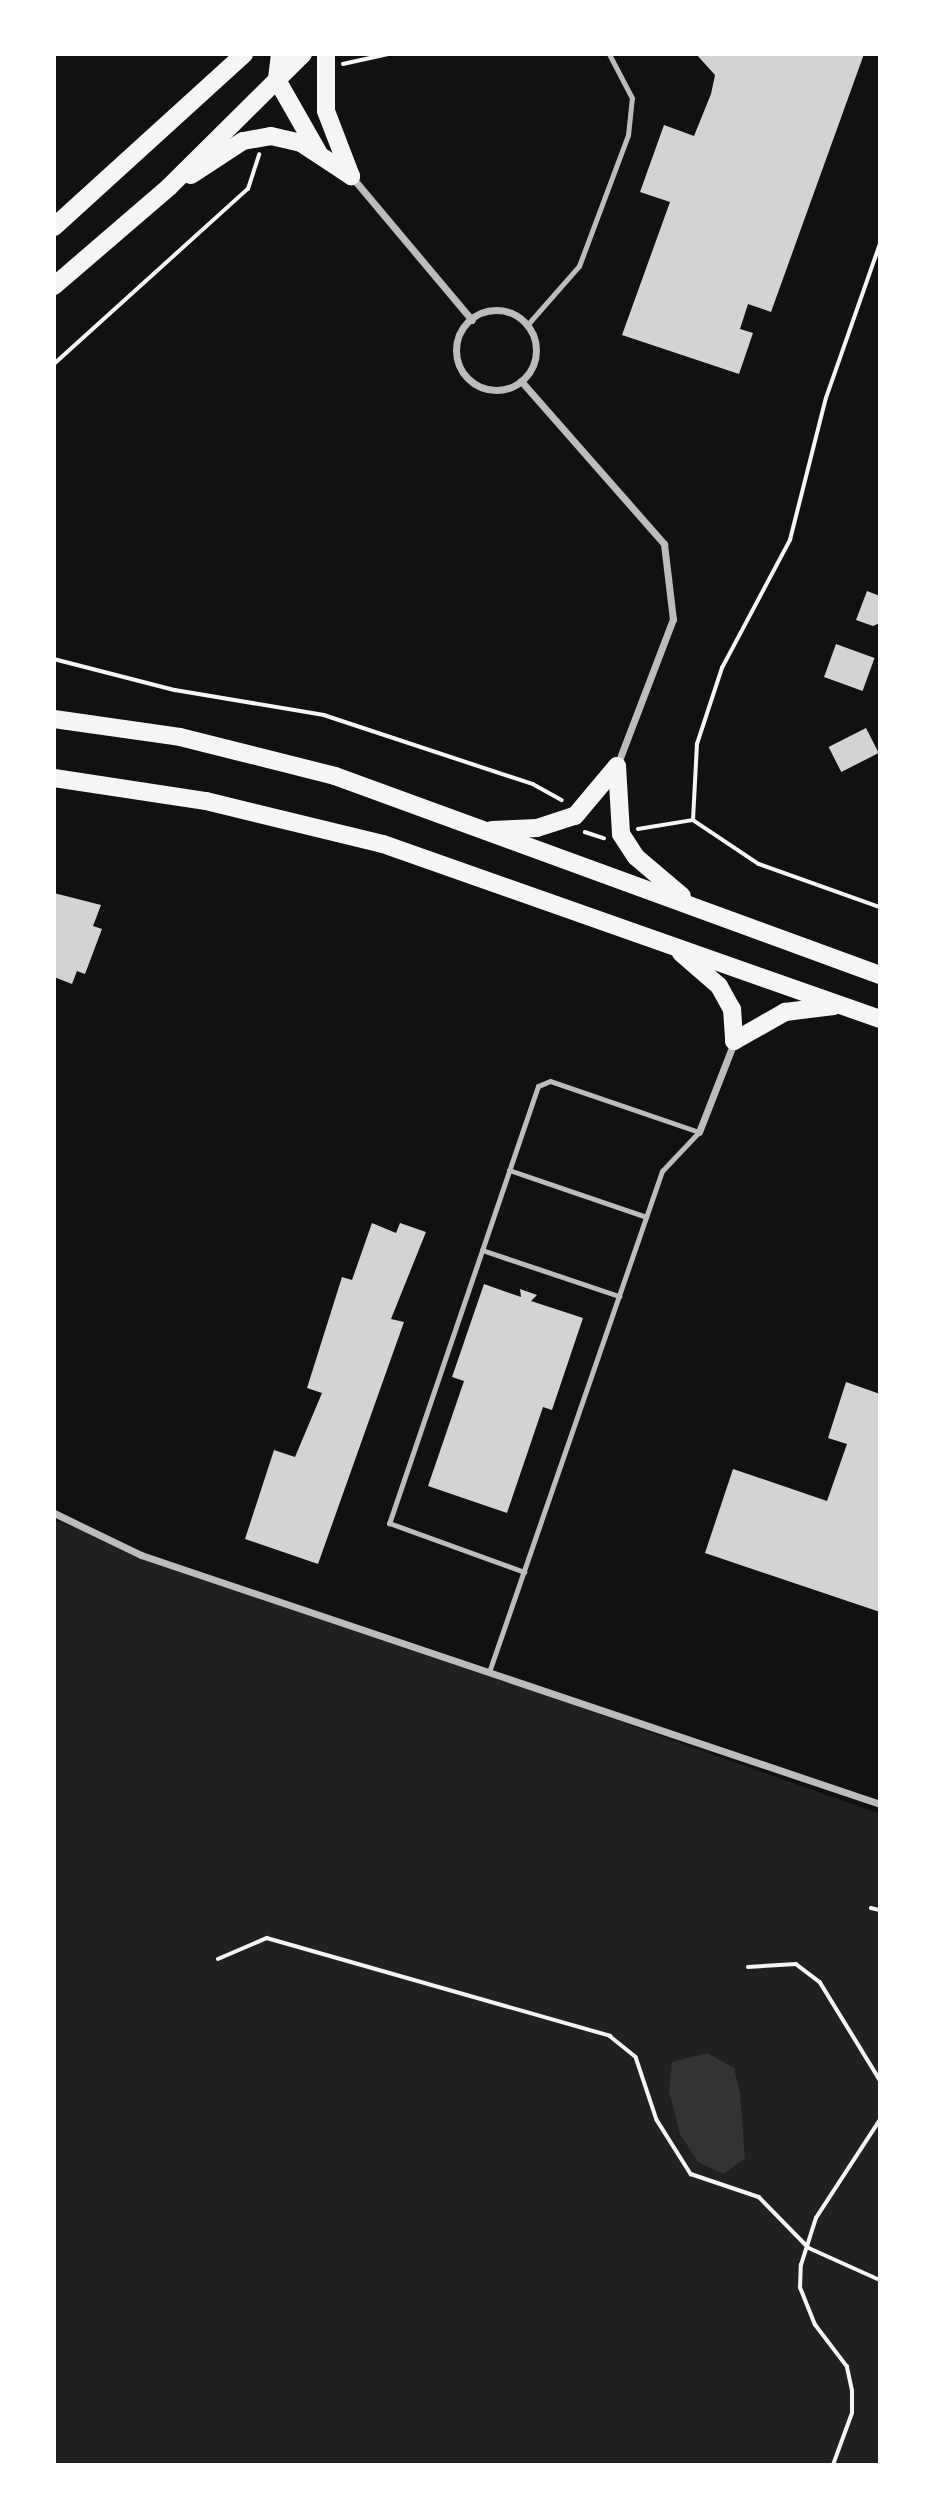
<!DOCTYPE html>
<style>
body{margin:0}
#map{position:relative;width:934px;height:2519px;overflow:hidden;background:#111;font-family:Ubuntu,sans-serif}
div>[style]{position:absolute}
.green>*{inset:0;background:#202020}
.water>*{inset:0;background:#333}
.building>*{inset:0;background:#d3d3d3;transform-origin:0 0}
.path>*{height:3.5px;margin:-1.75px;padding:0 1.75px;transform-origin:1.75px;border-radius:1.75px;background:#f5f5f5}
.service>*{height:5px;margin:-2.5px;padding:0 2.5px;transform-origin:2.5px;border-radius:2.5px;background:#bcbcbc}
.minor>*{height:7px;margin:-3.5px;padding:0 3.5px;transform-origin:3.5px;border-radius:3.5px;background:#bcbcbc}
.minor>.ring{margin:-3.5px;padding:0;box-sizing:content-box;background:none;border:7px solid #bcbcbc;border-radius:50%}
.trunk>*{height:18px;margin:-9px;padding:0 9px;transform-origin:9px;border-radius:9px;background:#f5f5f5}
span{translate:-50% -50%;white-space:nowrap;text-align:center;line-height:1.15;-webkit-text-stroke:5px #fff;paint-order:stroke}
.frame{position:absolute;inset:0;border:56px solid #fff;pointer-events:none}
</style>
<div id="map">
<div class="green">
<i style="clip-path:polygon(54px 1520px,880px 1814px,880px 2465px,54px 2465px)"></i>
</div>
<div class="water">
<i style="clip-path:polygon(707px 2053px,734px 2068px,740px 2093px,745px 2158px,724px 2174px,698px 2162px,680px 2134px,669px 2091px,672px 2062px)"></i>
</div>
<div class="building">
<i style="clip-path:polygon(696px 54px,864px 54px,771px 312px,748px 304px,740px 329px,753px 333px,739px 374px,622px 335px,670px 202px,640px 192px,664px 125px,694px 136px,711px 94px,715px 75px)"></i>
<i style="clip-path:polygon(867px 591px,880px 596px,880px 623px,873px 626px,856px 620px)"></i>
<i style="left:836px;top:644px;width:41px;height:35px;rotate:20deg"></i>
<i style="left:866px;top:728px;width:28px;height:42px;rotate:63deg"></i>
<i style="clip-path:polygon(54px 893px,101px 905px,93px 926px,102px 929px,85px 974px,77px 971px,72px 984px,54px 977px)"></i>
<i style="clip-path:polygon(372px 1223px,396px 1233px,400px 1223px,426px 1232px,391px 1319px,404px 1322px,318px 1564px,245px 1539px,274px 1450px,295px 1457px,322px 1393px,307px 1388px,342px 1277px,352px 1280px)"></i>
<i style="clip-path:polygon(484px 1284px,521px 1297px,520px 1289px,537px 1295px,531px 1301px,583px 1318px,552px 1410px,543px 1407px,507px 1513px,428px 1486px,464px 1381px,452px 1377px)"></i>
<i style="clip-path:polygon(846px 1382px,880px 1394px,880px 1612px,705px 1553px,733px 1469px,827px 1501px,847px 1444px,828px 1438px)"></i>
</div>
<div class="path">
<i style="left:343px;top:64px;width:46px;rotate:-12.5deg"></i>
<i style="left:54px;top:364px;width:261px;rotate:-42.1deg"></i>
<i style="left:248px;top:189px;width:36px;rotate:-72deg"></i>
<i style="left:54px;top:659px;width:125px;rotate:14.4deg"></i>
<i style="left:175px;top:690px;width:151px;rotate:9.5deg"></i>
<i style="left:324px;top:715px;width:220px;rotate:18.3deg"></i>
<i style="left:533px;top:784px;width:33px;rotate:29deg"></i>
<i style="left:693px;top:820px;width:76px;rotate:-87deg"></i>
<i style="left:697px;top:744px;width:80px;rotate:-71.8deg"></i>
<i style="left:722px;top:668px;width:145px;rotate:-62deg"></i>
<i style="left:790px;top:540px;width:146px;rotate:-75.8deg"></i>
<i style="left:826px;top:398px;width:163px;rotate:-70.7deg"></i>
<i style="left:638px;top:829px;width:56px;rotate:-9.3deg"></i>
<i style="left:693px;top:820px;width:79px;rotate:33.7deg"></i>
<i style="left:759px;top:864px;width:128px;rotate:19.6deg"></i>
<i style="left:585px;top:832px;width:20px;rotate:18deg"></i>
<i style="left:871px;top:1908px;width:9px;rotate:13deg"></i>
<i style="left:218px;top:1959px;width:53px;rotate:-23.2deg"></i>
<i style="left:267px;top:1938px;width:357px;rotate:15.9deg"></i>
<i style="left:610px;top:2036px;width:33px;rotate:39deg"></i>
<i style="left:636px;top:2057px;width:66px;rotate:71.6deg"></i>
<i style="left:657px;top:2120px;width:64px;rotate:57.8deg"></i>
<i style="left:691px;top:2174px;width:72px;rotate:18.7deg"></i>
<i style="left:759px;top:2197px;width:71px;rotate:45.6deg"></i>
<i style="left:809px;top:2248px;width:78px;rotate:24.3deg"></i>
<i style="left:748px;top:1967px;width:48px;rotate:-3.6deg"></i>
<i style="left:796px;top:1964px;width:30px;rotate:37deg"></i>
<i style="left:820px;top:1982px;width:115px;rotate:58.5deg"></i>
<i style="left:833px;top:2465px;width:55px;rotate:-69.9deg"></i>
<i style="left:852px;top:2413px;width:22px;rotate:-90deg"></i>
<i style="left:852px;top:2391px;width:25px;rotate:-102deg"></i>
<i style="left:847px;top:2367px;width:53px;rotate:-127.3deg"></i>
<i style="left:815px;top:2325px;width:40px;rotate:-112deg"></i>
<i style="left:800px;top:2288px;width:23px;rotate:-88deg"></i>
<i style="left:801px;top:2265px;width:49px;rotate:-72.3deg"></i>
<i style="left:816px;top:2218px;width:117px;rotate:-56.9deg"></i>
</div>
<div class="service">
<i style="left:528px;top:324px;width:77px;rotate:-48.7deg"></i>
<i style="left:579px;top:266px;width:140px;rotate:-69.5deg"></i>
<i style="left:628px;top:135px;width:37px;rotate:-84deg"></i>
<i style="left:632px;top:98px;width:50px;rotate:-117.6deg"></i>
<i style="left:509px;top:1170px;width:145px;rotate:18.9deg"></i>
<i style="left:482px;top:1250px;width:145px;rotate:18.6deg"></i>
<i style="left:489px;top:1672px;width:530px;rotate:-70.95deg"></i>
<i style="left:662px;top:1171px;width:54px;rotate:-46.5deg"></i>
<i style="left:699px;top:1132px;width:157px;rotate:-161.1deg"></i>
<i style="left:550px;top:1081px;width:13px;rotate:157deg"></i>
<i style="left:538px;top:1086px;width:462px;rotate:108.8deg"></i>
<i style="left:389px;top:1523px;width:144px;rotate:19.9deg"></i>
</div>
<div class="minor">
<i style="left:351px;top:176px;width:188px;rotate:50deg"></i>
<i class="ring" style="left:456px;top:310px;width:73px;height:73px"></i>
<i style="left:521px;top:381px;width:217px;rotate:48.7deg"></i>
<i style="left:664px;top:544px;width:76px;rotate:83.2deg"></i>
<i style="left:673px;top:619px;width:157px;rotate:110.9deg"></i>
<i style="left:699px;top:1132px;width:97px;rotate:-68.7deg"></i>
<i style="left:54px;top:1513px;width:97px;rotate:25.8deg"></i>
<i style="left:141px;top:1555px;width:780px;rotate:18.62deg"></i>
</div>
<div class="trunk">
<i style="left:280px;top:54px;width:26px;rotate:97deg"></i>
<i style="left:277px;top:80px;width:83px;rotate:60.3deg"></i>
<i style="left:326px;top:54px;width:57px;rotate:90deg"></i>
<i style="left:326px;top:111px;width:70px;rotate:69deg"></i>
<i style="left:191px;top:175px;width:62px;rotate:-33.2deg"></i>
<i style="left:243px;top:141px;width:28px;rotate:-10deg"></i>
<i style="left:271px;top:136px;width:31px;rotate:13deg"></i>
<i style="left:301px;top:143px;width:60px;rotate:33.4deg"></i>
<i style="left:54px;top:227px;width:257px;rotate:-42.3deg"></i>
<i style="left:54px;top:286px;width:152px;rotate:-40.7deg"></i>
<i style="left:169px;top:187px;width:189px;rotate:-44.8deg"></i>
<i style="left:54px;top:719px;width:127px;rotate:8.1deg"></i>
<i style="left:180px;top:737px;width:160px;rotate:14.1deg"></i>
<i style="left:335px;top:776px;width:580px;rotate:20.06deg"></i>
<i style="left:617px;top:766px;width:68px;rotate:86.6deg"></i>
<i style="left:621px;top:834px;width:27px;rotate:57deg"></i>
<i style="left:636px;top:857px;width:60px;rotate:40.3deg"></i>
<i style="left:54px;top:778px;width:154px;rotate:8.6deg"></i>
<i style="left:206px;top:801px;width:182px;rotate:13.7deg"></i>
<i style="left:383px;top:844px;width:527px;rotate:19.4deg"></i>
<i style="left:492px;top:830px;width:45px;rotate:-2.5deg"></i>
<i style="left:537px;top:828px;width:40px;rotate:-18deg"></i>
<i style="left:575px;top:816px;width:65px;rotate:-50deg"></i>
<i style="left:681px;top:953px;width:50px;rotate:41deg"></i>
<i style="left:719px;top:986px;width:26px;rotate:61deg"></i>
<i style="left:732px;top:1009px;width:32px;rotate:86deg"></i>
<i style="left:734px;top:1041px;width:59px;rotate:-29.6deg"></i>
<i style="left:785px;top:1012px;width:49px;rotate:-7deg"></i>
</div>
<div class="frame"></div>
</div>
